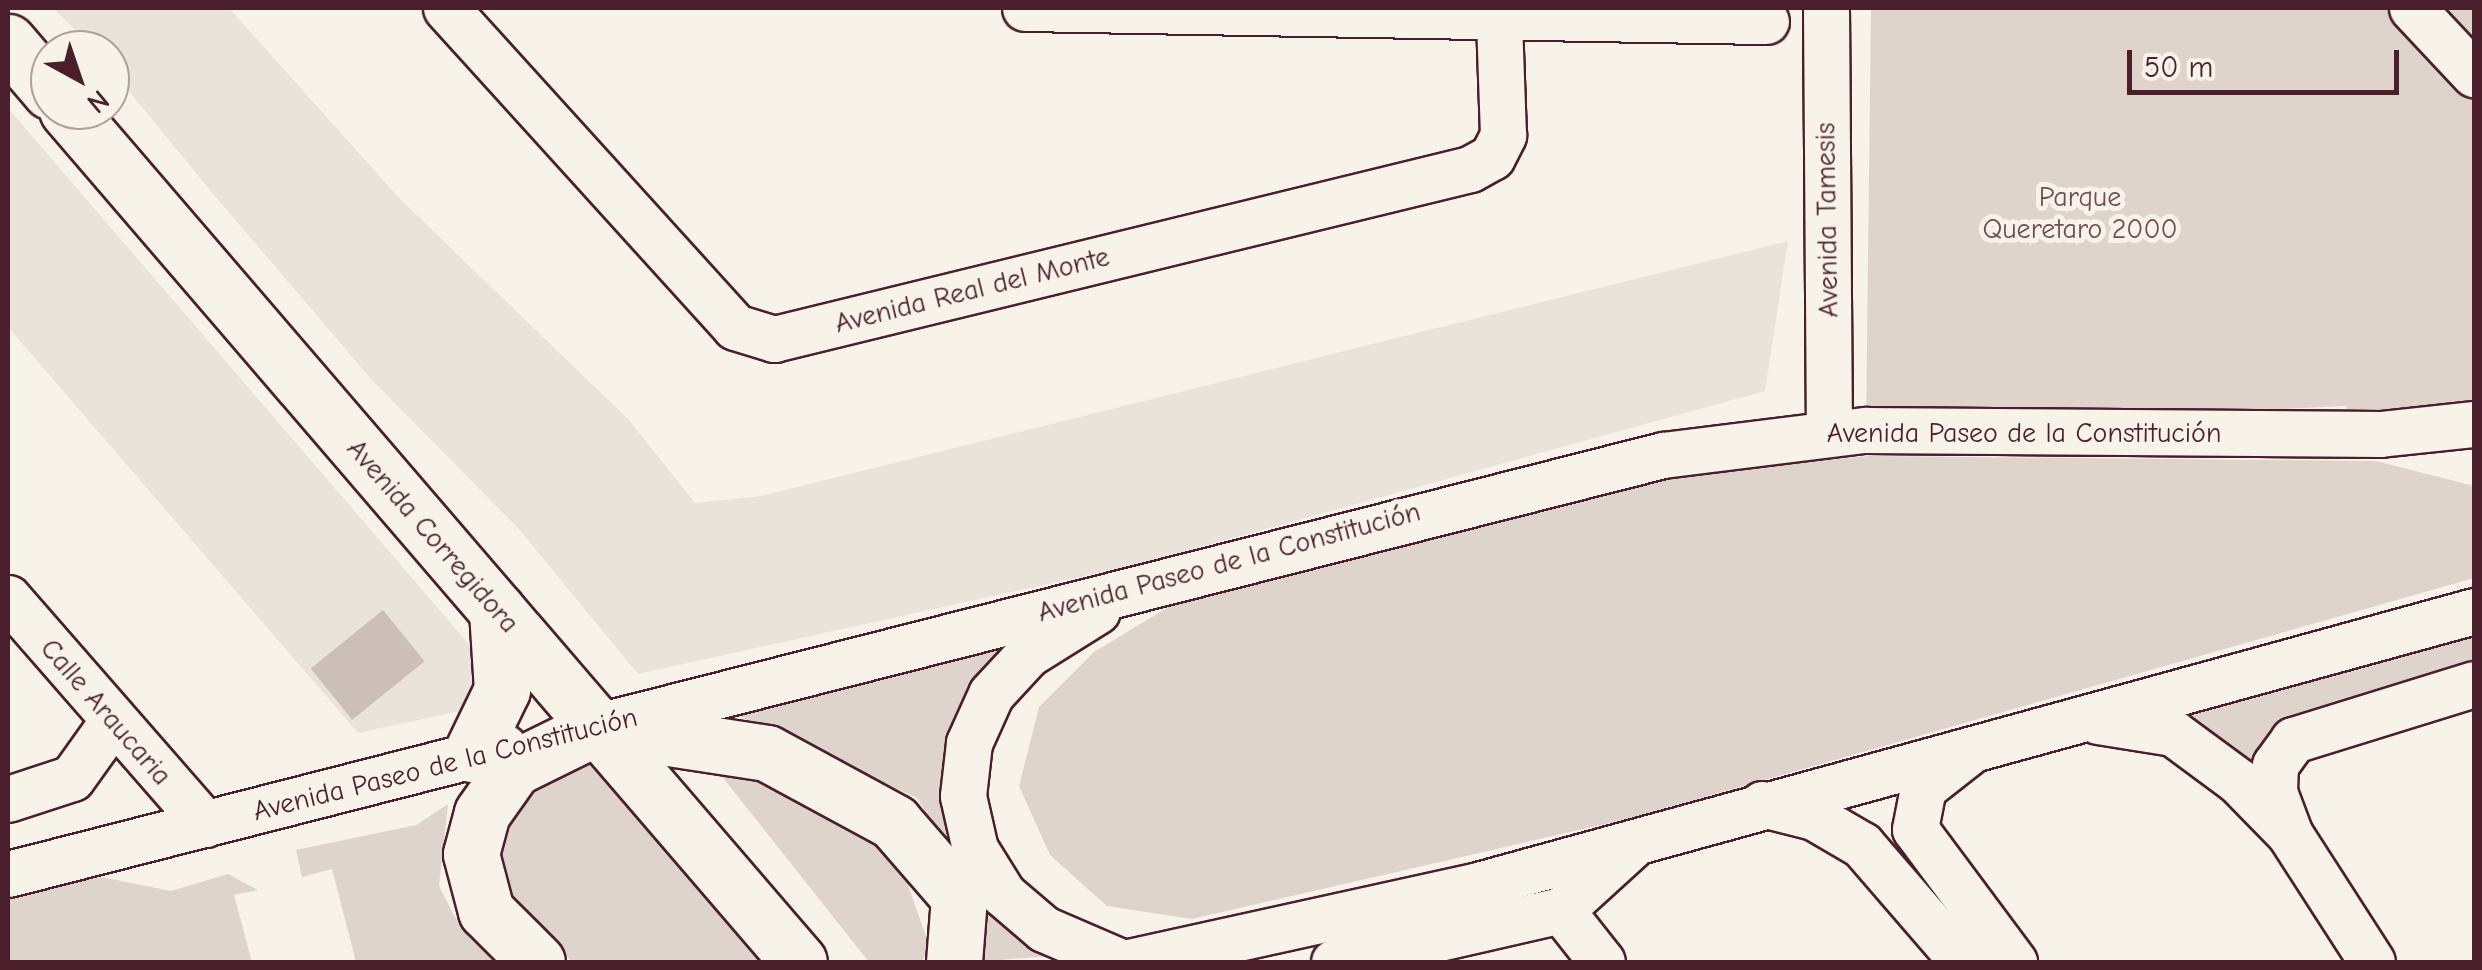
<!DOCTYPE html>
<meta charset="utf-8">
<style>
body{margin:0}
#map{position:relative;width:2482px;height:970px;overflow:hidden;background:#f7f3e8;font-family:"Comic Neue",sans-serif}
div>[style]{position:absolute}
.built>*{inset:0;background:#eae3da}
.green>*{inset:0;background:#ded4cc}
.building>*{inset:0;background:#ccbfb9;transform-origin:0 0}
.roads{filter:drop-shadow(2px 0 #4a1f2b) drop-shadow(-2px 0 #4a1f2b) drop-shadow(0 2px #4a1f2b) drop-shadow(0 -2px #4a1f2b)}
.minor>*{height:45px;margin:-22.5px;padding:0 22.5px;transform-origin:22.5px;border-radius:22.5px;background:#f7f3e8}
.major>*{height:55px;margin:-27.5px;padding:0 27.5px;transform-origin:27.5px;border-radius:27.5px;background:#f7f3e8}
span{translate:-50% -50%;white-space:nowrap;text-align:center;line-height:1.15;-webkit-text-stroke:10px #f7f3e8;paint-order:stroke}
.park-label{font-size:28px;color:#6f4c53}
.street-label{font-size:28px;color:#4a1f2b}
.frame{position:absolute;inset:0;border:10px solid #4a1f2b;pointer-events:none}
.north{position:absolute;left:30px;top:30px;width:100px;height:100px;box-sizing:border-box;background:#f7f3e8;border:2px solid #b29e9c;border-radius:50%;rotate:140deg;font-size:28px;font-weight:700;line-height:40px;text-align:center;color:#4a1f2b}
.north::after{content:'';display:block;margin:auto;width:35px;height:45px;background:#4a1f2b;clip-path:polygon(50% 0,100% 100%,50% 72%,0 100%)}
.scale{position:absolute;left:2127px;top:50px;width:272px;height:45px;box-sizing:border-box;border:5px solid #4a1f2b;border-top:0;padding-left:12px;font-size:30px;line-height:35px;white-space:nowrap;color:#4a1f2b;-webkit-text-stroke:8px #f7f3e8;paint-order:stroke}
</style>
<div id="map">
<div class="built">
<i style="clip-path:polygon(53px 8px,229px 8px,399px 198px,629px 420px,695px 503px,761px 496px,1788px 241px,1765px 391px,1139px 564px,638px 674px,518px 528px,372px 380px,214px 195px,110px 68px,110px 50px,95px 50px)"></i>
<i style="clip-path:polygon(8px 108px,516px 699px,358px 733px,8px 327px)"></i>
</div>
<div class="green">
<i style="clip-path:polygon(1871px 8px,2474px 8px,2474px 419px,2354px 432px,2346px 406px,1866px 428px)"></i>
<i style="clip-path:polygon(1868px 456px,2376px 461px,2474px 486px,2474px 578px,1631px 818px,1192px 919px,1107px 906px,1050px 855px,1019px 786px,1039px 707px,1094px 652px,1175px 603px,1667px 475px)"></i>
<i style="clip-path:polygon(2474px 611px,2474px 678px,2286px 730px,2278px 821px,2149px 715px)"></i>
<i style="clip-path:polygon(1019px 638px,950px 800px,1062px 955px,975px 962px,981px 901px,917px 798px,739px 716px)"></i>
<i style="clip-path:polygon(590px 747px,774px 962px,573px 962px,503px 902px,496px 837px,528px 778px)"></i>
<i style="clip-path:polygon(709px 760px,766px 773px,838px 812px,902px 868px,929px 945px,922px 962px,869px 962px)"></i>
<i style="clip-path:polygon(448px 804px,439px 886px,455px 917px,504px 962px,356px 962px,332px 869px,302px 877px,296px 850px,416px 825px)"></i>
<i style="clip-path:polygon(228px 874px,258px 890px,234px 895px,252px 962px,8px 962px,8px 898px,101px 877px,171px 891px)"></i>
</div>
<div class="building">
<i style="left:383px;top:610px;width:66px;height:93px;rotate:51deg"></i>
</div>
<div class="roads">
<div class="minor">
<i style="left:446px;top:8px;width:430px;rotate:47.8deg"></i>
<i style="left:735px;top:327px;width:41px;rotate:17.1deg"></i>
<i style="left:774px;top:339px;width:716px;rotate:-13.73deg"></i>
<i style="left:1470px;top:169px;width:25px;rotate:-29deg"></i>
<i style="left:1492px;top:157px;width:25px;rotate:-63deg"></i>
<i style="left:1503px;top:135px;width:114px;rotate:-92deg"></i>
<i style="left:1025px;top:8px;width:741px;rotate:1.01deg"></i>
<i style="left:1826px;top:8px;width:424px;rotate:89.6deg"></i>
<i style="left:2412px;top:8px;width:91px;rotate:46.8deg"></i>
<i style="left:8px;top:598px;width:300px;rotate:48.9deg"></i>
<i style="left:1097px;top:611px;width:81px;rotate:148.1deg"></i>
<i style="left:1028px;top:654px;width:54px;rotate:132.8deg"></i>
<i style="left:991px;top:694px;width:54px;rotate:114.2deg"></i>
<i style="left:969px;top:743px;width:53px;rotate:96.5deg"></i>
<i style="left:963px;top:796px;width:54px;rotate:77.2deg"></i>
<i style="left:975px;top:849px;width:53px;rotate:58.1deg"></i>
<i style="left:1003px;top:894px;width:54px;rotate:40.5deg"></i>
<i style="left:1044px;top:929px;width:84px;rotate:23.2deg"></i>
<i style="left:2098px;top:721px;width:76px;rotate:9.1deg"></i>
<i style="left:2173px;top:733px;width:81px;rotate:36.4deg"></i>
<i style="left:2238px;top:781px;width:73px;rotate:45.6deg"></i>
<i style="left:2289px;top:833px;width:153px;rotate:57.2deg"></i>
<i style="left:606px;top:724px;width:1091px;rotate:-14.28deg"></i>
<i style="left:1663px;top:455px;width:204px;rotate:-7.1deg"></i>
<i style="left:1865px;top:430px;width:515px;rotate:0.45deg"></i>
<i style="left:2380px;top:434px;width:95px;rotate:-6.1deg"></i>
<i style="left:1970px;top:751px;width:60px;rotate:141.8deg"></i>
<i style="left:1923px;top:788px;width:42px;rotate:101deg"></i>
<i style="left:1915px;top:829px;width:166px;rotate:53.3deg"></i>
<i style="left:8px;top:799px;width:67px;rotate:-18.2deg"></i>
<i style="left:72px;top:778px;width:69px;rotate:-54.5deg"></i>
<i style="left:1762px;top:804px;width:54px;rotate:14deg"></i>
<i style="left:1814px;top:817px;width:56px;rotate:30.3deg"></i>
<i style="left:1862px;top:845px;width:155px;rotate:49.2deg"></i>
<i style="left:2289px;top:832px;width:43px;rotate:-110.6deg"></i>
<i style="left:2274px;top:792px;width:27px;rotate:-88deg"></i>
<i style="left:2275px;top:765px;width:31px;rotate:-54deg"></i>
<i style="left:2293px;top:740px;width:189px;rotate:-17.2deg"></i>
<i style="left:8px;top:874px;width:512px;rotate:-14.36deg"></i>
<i style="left:1561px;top:910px;width:66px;rotate:51.7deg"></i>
<i style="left:1129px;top:962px;width:357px;rotate:-12.4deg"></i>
<i style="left:1478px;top:885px;width:1033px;rotate:-15.38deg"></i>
<i style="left:1334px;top:962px;width:233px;rotate:-12.9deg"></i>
<i style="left:1561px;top:910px;width:95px;rotate:-42.4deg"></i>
</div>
<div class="major">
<i style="left:8px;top:42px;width:65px;rotate:49.4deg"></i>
<i style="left:67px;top:110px;width:1123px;rotate:49.33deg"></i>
<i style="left:471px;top:754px;width:71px;rotate:-64.2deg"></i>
<i style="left:502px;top:690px;width:80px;rotate:-93.6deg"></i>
<i style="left:537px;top:962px;width:72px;rotate:-135deg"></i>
<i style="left:486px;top:911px;width:59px;rotate:-104.7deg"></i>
<i style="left:471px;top:854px;width:42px;rotate:-75deg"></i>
<i style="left:482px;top:813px;width:55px;rotate:-54.6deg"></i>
<i style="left:514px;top:768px;width:93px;rotate:-26.3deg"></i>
<i style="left:597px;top:727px;width:172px;rotate:8.7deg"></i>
<i style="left:767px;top:753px;width:145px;rotate:28.5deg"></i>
<i style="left:894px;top:822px;width:99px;rotate:49.1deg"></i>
<i style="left:959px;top:897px;width:65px;rotate:94.4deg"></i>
</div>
</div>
<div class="park-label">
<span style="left:2080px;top:213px">Parque<br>Queretaro 2000</span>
</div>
<div class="street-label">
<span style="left:1827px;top:220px;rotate:-91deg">Avenida Tamesis</span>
<span style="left:972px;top:290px;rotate:-14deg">Avenida Real del Monte</span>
<span style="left:2024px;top:433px">Avenida Paseo de la Constitución</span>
<span style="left:433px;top:536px;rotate:49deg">Avenida Corregidora</span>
<span style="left:1229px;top:562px;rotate:-15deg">Avenida Paseo de la Constitución</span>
<span style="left:106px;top:712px;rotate:49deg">Calle Araucaria</span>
<span style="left:445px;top:764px;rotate:-14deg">Avenida Paseo de la Constitución</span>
</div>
<div class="frame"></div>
<div class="north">N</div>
<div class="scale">50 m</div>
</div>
